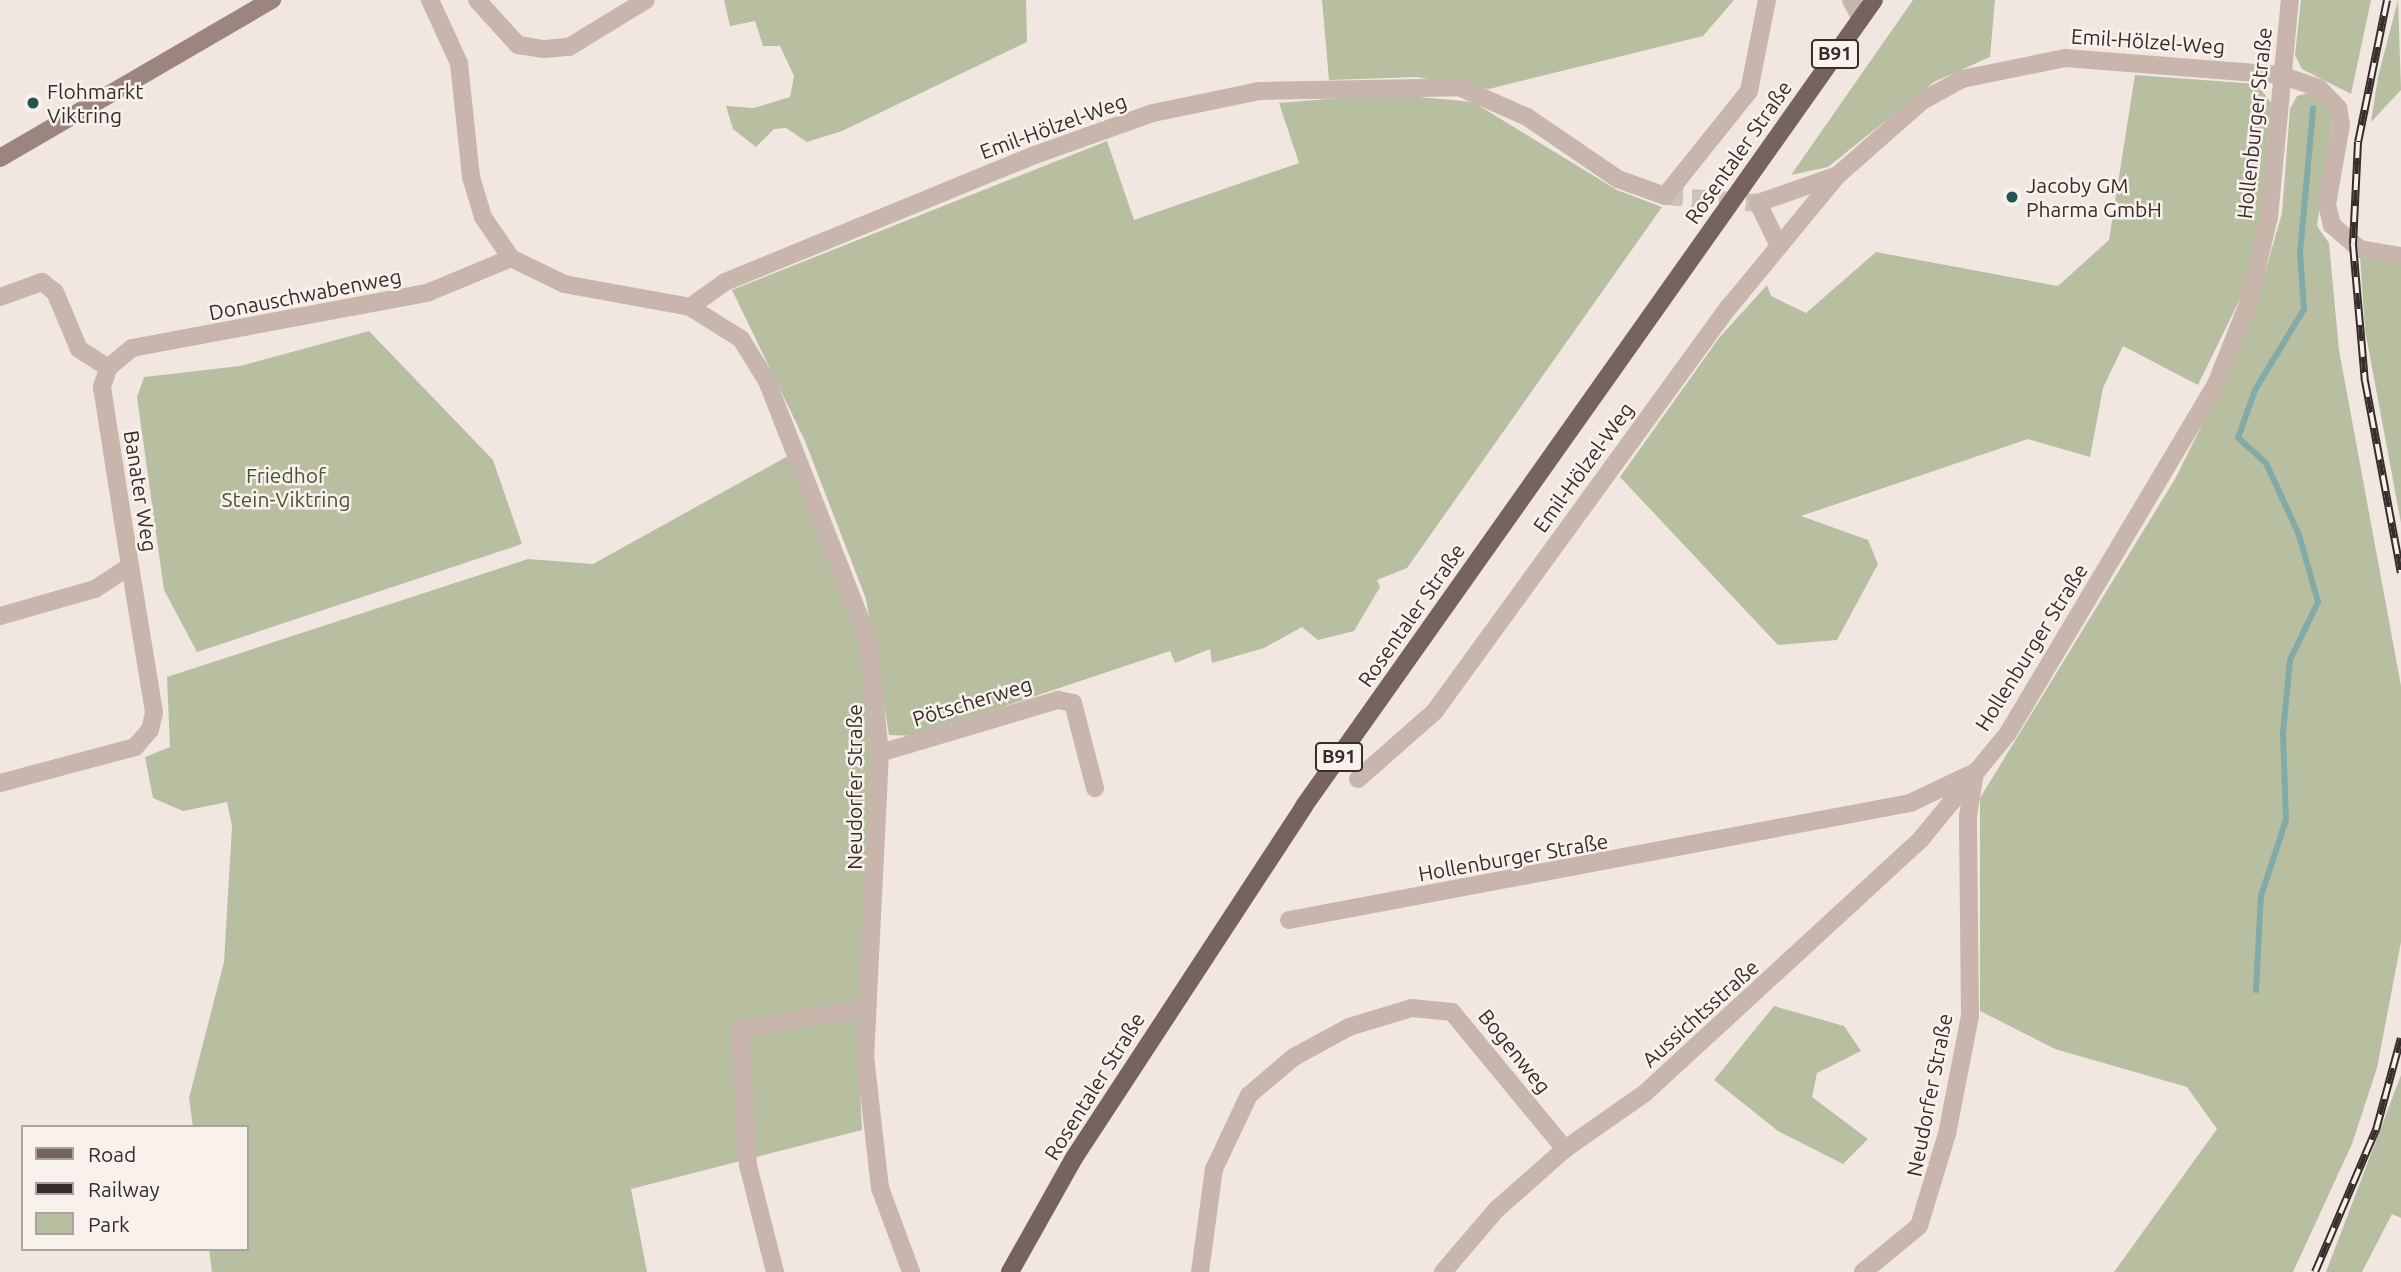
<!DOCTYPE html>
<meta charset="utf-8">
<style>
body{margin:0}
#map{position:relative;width:2401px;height:1272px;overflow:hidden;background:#f1e7e0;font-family:Ubuntu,sans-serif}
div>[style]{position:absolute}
.green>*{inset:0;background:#b8bfa1}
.stream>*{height:6px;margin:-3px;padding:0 3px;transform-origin:3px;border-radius:3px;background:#82aba8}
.minor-tunnel>*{height:18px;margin-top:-9px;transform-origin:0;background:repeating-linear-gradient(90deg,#ccc2bc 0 18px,transparent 0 27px)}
.minor>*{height:18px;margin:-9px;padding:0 9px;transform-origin:9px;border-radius:9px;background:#c8b6ad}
.secondary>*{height:18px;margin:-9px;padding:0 9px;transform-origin:9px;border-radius:9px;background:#9c857e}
.primary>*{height:18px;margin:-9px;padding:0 9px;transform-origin:9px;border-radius:9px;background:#77635d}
.rail>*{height:8px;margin-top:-4px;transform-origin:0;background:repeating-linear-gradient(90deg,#f9f1ec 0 16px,#372d2b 0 32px);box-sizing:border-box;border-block:2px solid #372d2b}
.dots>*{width:19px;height:19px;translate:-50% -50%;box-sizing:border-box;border:4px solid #f9f1ec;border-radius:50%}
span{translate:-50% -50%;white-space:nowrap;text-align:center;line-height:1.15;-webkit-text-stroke:5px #f9f1ec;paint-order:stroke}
.shield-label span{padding:2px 5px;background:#f9f1ec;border:2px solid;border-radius:5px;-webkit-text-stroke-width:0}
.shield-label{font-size:19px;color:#372d2b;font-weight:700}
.street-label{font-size:21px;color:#372d2b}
.poi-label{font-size:21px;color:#372d2b}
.left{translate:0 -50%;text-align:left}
.park-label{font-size:21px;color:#4b5331}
.legend{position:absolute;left:21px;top:1125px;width:228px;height:126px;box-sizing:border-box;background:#f9f1ec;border:2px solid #aba39f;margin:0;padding:9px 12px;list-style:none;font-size:21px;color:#372d2b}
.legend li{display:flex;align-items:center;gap:14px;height:35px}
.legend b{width:35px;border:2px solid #aba39f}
</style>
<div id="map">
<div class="green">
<i style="clip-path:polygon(724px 0,1026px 0,1027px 42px,842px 131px,807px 142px,786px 128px,774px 129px,756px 147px,733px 129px,726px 106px,754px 108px,790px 97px,794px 76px,780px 46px,763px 46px,755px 21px,730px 26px)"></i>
<i style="clip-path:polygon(1322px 0,1734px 0,1703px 36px,1489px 89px,1417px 77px,1329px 80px)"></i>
<i style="clip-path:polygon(1913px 0,1995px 0,1990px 57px,1934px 82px,1828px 167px,1791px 175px)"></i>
<i style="clip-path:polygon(2301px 0,2371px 0,2351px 94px,2302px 69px,2295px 55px)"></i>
<i style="clip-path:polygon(2398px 0,2401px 90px,2371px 122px,2378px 77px)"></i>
<i style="clip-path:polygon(2135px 75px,2257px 84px,2271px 103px,2261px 214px,2241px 297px,2198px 385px,2123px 346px,2103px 388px,2090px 457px,2028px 439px,1801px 516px,1868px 540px,1878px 564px,1837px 640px,1778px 645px,1620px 477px,1719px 338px,1767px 285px,1771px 296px,1806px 313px,1876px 252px,2058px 286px,2109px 240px)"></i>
<i style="clip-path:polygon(2308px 93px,2322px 98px,2333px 116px,2317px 226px,2329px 243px,2339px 350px,2401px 686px,2401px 942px,2377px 1068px,2352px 1144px,2293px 1272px,2114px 1272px,2217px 1129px,2187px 1087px,2055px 1049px,1980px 1011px,1980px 798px,2175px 479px,2220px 389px,2254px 311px,2282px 213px,2290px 109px,2297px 96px)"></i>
<i style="clip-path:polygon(1387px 94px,1473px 102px,1617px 190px,1662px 207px,1407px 568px,1377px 580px,1380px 587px,1354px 631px,1318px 640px,1302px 627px,1264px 648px,1212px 663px,1210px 649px,1175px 663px,1170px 651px,916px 736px,889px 735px,866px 599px,805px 441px,732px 290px,1107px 141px,1134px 220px,1299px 163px,1279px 103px)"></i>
<i style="clip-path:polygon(2360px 257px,2401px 263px,2401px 523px,2365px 330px)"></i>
<i style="clip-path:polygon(369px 331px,493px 460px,522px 544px,197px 652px,164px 590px,137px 397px,144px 377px,240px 366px)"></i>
<i style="clip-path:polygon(788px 456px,861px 642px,868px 683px,873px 799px,858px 1042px,862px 1130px,631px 1189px,647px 1272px,212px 1272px,209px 1249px,247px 1249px,247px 1127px,193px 1127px,189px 1098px,224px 962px,232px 826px,227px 802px,183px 811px,153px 798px,145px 757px,170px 747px,167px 677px,528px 559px,593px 564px)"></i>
<i style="clip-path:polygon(1774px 1006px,1844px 1026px,1861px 1051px,1817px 1073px,1812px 1097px,1868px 1139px,1843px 1164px,1778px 1131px,1714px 1080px)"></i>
<i style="clip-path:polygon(2401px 1075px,2401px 1218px,2392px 1214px,2362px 1272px,2326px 1272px)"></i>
</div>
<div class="stream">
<i style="left:2256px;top:990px;width:94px;rotate:-87deg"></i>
<i style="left:2261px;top:896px;width:80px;rotate:-71.8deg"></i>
<i style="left:2286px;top:820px;width:87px;rotate:-92deg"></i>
<i style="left:2283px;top:733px;width:73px;rotate:-84.5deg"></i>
<i style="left:2290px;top:660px;width:64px;rotate:-64.2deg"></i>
<i style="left:2318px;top:602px;width:70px;rotate:-105.8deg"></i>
<i style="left:2299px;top:535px;width:79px;rotate:-114.6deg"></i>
<i style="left:2266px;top:463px;width:38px;rotate:-138deg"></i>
<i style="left:2238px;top:438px;width:51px;rotate:-70.5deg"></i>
<i style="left:2255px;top:390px;width:95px;rotate:-58.8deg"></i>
<i style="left:2304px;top:309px;width:56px;rotate:-94.1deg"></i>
<i style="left:2300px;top:253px;width:145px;rotate:-84.8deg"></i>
</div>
<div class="minor-tunnel">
<i style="left:1665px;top:196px;width:93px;rotate:4.3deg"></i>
</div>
<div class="minor">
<i style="left:430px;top:0;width:69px;rotate:65.3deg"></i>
<i style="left:459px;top:63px;width:115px;rotate:84deg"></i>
<i style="left:471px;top:177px;width:42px;rotate:73.3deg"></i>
<i style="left:483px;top:217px;width:50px;rotate:55.7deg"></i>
<i style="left:511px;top:258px;width:59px;rotate:26.1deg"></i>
<i style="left:564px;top:284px;width:128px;rotate:10.3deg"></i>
<i style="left:690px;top:307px;width:60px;rotate:32.1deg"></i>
<i style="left:741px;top:339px;width:49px;rotate:58.2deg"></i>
<i style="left:767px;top:381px;width:277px;rotate:68.6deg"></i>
<i style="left:868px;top:639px;width:115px;rotate:84deg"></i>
<i style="left:880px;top:753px;width:303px;rotate:92.8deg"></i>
<i style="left:865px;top:1056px;width:133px;rotate:83.5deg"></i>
<i style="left:880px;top:1188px;width:90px;rotate:69.7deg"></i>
<i style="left:477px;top:0;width:61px;rotate:47.7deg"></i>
<i style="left:518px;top:45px;width:26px;rotate:9deg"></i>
<i style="left:544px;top:49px;width:25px;rotate:-5deg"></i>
<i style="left:569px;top:47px;width:90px;rotate:-31.4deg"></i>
<i style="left:1851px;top:0;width:21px;rotate:62deg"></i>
<i style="left:1779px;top:246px;width:48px;rotate:-116deg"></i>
<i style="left:1758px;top:203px;width:85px;rotate:-19.3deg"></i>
<i style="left:1838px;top:175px;width:112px;rotate:-41.4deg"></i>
<i style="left:1922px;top:101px;width:46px;rotate:-28.8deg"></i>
<i style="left:1962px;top:79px;width:105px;rotate:-11.5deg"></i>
<i style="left:2065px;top:58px;width:217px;rotate:4.5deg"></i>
<i style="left:2281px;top:75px;width:40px;rotate:18.9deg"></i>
<i style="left:2319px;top:88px;width:28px;rotate:46deg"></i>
<i style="left:2338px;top:108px;width:17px;rotate:80deg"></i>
<i style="left:2341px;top:125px;width:80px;rotate:100deg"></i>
<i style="left:2327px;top:204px;width:22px;rotate:77deg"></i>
<i style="left:2332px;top:225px;width:37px;rotate:41deg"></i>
<i style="left:2360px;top:249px;width:42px;rotate:9.7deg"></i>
<i style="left:0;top:297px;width:45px;rotate:-19.7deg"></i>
<i style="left:42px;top:282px;width:16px;rotate:38deg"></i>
<i style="left:55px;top:292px;width:62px;rotate:67.2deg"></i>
<i style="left:79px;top:349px;width:35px;rotate:33deg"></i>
<i style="left:690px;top:307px;width:43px;rotate:-35.5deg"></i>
<i style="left:725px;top:282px;width:332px;rotate:-22.3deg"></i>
<i style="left:1032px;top:156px;width:128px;rotate:-19.6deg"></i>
<i style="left:1153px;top:113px;width:108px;rotate:-11.7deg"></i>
<i style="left:1259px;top:91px;width:200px;rotate:-1.1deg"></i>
<i style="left:1459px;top:87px;width:74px;rotate:23.8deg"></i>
<i style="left:1527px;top:117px;width:110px;rotate:34.3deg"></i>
<i style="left:1618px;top:179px;width:50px;rotate:19.9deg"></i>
<i style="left:1665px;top:196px;width:134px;rotate:-51.3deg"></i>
<i style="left:1749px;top:91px;width:93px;rotate:-78.8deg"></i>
<i style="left:108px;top:368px;width:31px;rotate:-40deg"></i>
<i style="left:132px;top:348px;width:300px;rotate:-10.6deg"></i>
<i style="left:427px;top:293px;width:91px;rotate:-22.6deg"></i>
<i style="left:0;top:616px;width:99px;rotate:-15.9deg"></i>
<i style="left:95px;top:589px;width:42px;rotate:-33.3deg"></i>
<i style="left:130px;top:566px;width:181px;rotate:-98.9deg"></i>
<i style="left:102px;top:387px;width:20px;rotate:-72deg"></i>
<i style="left:880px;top:753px;width:186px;rotate:-16.6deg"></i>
<i style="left:1058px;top:700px;width:15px;rotate:11deg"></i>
<i style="left:1073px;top:703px;width:88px;rotate:75.5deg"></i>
<i style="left:1358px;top:779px;width:103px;rotate:-41.4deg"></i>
<i style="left:1435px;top:711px;width:500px;rotate:-54deg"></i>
<i style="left:1729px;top:307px;width:171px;rotate:-50.5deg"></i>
<i style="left:0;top:783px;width:140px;rotate:-14.9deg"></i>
<i style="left:135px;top:747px;width:23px;rotate:-49deg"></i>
<i style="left:150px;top:730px;width:18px;rotate:-77deg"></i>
<i style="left:154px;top:712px;width:148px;rotate:-99.3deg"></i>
<i style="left:1289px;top:920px;width:632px;rotate:-10.67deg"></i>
<i style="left:1910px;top:803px;width:65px;rotate:-25.4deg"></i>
<i style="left:775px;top:1272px;width:110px;rotate:-104.2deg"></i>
<i style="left:748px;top:1165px;width:136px;rotate:-93.4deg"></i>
<i style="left:740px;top:1029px;width:127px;rotate:-9.5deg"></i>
<i style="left:1200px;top:1272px;width:104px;rotate:-82.3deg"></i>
<i style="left:1214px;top:1169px;width:82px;rotate:-64.7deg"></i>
<i style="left:1249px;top:1095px;width:59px;rotate:-40.2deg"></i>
<i style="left:1294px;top:1057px;width:63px;rotate:-28.6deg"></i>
<i style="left:1349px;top:1027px;width:66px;rotate:-16.8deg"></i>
<i style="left:1412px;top:1008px;width:40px;rotate:5.7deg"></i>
<i style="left:1452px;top:1012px;width:178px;rotate:50.5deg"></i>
<i style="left:1443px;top:1272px;width:83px;rotate:-49.4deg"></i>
<i style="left:1497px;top:1209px;width:91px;rotate:-41.4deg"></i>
<i style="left:1565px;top:1149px;width:98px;rotate:-35deg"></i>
<i style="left:1645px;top:1093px;width:375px;rotate:-42.6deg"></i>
<i style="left:1921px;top:839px;width:137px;rotate:-50.6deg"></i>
<i style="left:2008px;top:733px;width:406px;rotate:-59.2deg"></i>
<i style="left:2216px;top:384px;width:89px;rotate:-68.3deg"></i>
<i style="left:2249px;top:301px;width:86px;rotate:-76.6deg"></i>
<i style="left:2269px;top:217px;width:218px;rotate:-84.5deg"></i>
<i style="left:1863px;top:1272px;width:72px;rotate:-39.4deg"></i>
<i style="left:1919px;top:1226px;width:96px;rotate:-73.1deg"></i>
<i style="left:1947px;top:1134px;width:120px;rotate:-79deg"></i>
<i style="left:1970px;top:1016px;width:200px;rotate:-90.6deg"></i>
<i style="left:1968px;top:816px;width:45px;rotate:-81deg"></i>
</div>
<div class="secondary">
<i style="left:0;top:158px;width:315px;rotate:-30.2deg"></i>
</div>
<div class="primary">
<i style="left:1010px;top:1272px;width:131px;rotate:-60.7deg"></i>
<i style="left:1074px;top:1158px;width:420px;rotate:-56.8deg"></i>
<i style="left:1304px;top:806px;width:987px;rotate:-54.73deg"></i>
</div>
<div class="rail">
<i style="left:2387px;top:0;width:145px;rotate:101.5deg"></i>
<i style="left:2358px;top:142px;width:103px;rotate:92.8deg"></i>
<i style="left:2353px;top:245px;width:137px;rotate:85deg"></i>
<i style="left:2365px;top:381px;width:195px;rotate:79.4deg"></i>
<i style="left:2315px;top:1272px;width:155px;rotate:-66.8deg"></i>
<i style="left:2376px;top:1130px;width:95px;rotate:-74.8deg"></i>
</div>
<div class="dots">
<i style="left:33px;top:103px;background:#245552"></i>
<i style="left:2012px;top:197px;background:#245552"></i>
</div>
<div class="shield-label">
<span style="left:1835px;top:54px">B91</span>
<span style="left:1339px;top:757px">B91</span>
</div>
<div class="street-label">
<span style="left:2148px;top:41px;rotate:4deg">Emil-Hölzel-Weg</span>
<span style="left:2254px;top:123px;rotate:-84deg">Hollenburger Straße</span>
<span style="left:1053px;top:126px;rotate:-20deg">Emil-Hölzel-Weg</span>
<span style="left:1738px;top:152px;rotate:-55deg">Rosentaler Straße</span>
<span style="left:305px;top:294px;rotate:-11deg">Donauschwabenweg</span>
<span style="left:1583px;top:467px;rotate:-54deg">Emil-Hölzel-Weg</span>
<span style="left:141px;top:491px;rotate:81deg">Banater Weg</span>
<span style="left:1411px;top:615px;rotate:-55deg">Rosentaler Straße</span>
<span style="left:2031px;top:647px;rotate:-58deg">Hollenburger Straße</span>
<span style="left:972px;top:701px;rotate:-17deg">Pötscherweg</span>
<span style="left:854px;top:787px;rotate:-90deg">Neudorfer Straße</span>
<span style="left:1513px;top:857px;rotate:-10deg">Hollenburger Straße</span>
<span style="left:1700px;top:1013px;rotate:-42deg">Aussichtsstraße</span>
<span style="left:1515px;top:1051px;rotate:51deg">Bogenweg</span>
<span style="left:1094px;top:1086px;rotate:-58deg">Rosentaler Straße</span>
<span style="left:1929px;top:1095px;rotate:-79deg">Neudorfer Straße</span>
</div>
<div class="poi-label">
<span class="left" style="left:47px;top:103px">Flohmarkt<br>Viktring</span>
<span class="left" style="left:2026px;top:197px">Jacoby GM<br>Pharma GmbH</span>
</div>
<div class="park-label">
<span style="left:286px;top:487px">Friedhof<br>Stein-Viktring</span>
</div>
<ul class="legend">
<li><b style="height:9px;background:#77635d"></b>Road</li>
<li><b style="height:9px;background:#372d2b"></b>Railway</li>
<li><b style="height:19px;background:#b8bfa1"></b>Park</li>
</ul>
</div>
